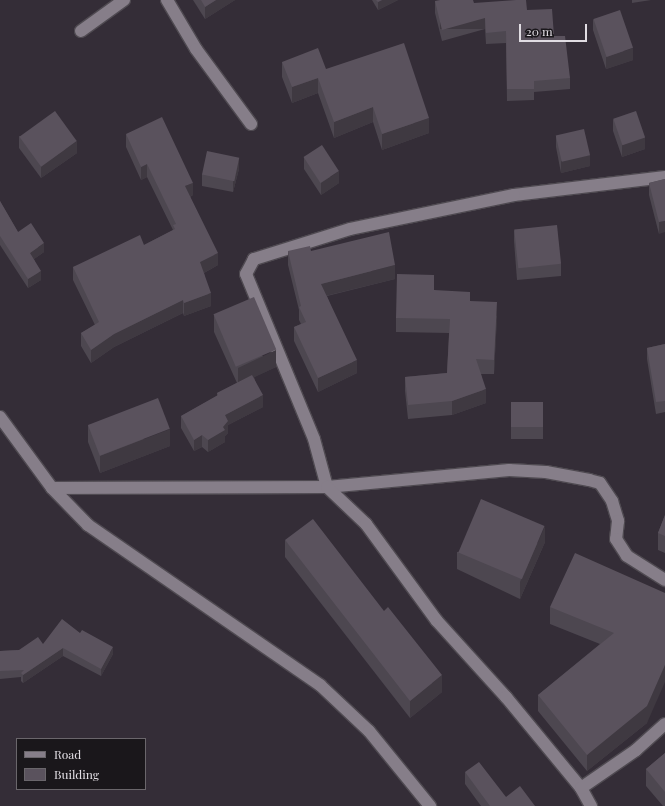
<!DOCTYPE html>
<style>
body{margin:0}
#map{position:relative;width:665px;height:806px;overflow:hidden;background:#342d37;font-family:"Playfair Display",serif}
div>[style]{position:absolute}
.roads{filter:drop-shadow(1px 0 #4f4a51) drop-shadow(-1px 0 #4f4a51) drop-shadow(0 1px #4f4a51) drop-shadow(0 -1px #4f4a51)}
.minor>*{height:12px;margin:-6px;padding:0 6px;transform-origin:6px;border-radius:6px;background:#867e89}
.wall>*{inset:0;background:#4d4750;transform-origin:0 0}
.shaded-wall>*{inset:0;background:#3f3941;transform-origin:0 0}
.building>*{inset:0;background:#5a525d;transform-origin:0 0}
span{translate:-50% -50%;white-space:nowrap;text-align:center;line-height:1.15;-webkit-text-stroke:4px #1a171b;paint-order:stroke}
.legend{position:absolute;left:16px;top:738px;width:130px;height:52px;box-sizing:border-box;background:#1a171b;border:1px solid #6a666b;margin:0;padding:5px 7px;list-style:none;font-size:12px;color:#e1dde3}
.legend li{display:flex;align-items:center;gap:8px;height:20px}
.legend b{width:20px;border:1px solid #6a666b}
.scale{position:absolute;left:519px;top:24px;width:68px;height:18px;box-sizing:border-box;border:2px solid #e1dde3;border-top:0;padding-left:5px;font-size:12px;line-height:14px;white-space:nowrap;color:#e1dde3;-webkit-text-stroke:3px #1a171b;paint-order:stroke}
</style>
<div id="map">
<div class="roads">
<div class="minor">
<i style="left:167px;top:0;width:57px;rotate:59.4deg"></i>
<i style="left:196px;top:49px;width:93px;rotate:53.7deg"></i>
<i style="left:81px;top:31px;width:53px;rotate:-35.8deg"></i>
<i style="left:665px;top:177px;width:152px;rotate:173.2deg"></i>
<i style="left:514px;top:195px;width:167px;rotate:168.3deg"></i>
<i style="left:350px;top:229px;width:101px;rotate:162.6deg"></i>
<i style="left:254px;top:259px;width:17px;rotate:118deg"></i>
<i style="left:246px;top:274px;width:178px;rotate:67.6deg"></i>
<i style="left:314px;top:439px;width:50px;rotate:74.8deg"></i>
<i style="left:327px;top:487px;width:183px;rotate:-5.3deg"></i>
<i style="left:509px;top:470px;width:37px;rotate:3deg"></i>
<i style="left:546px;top:472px;width:44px;rotate:10.5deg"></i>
<i style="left:589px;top:480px;width:11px;rotate:15deg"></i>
<i style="left:600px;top:483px;width:22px;rotate:56deg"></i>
<i style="left:612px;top:501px;width:21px;rotate:73deg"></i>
<i style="left:618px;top:521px;width:18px;rotate:96deg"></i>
<i style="left:616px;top:539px;width:20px;rotate:57deg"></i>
<i style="left:627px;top:556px;width:45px;rotate:32.3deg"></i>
<i style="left:0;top:417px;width:88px;rotate:53.8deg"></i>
<i style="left:52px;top:488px;width:52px;rotate:45.8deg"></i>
<i style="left:88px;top:525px;width:282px;rotate:34.6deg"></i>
<i style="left:320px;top:685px;width:67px;rotate:43.2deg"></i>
<i style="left:369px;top:731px;width:97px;rotate:50.9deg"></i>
<i style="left:52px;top:488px;width:275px;rotate:-0.2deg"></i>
<i style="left:327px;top:487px;width:54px;rotate:43.5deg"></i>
<i style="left:366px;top:524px;width:120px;rotate:53.8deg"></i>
<i style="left:437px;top:621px;width:103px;rotate:47.8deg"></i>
<i style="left:506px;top:697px;width:118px;rotate:50.5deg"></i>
<i style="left:581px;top:788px;width:21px;rotate:61deg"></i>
<i style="left:581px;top:788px;width:67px;rotate:-34.6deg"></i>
<i style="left:636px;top:750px;width:39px;rotate:-42deg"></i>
</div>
</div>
<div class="wall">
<i style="clip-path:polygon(193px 0,235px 0,205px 19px)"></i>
<i style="clip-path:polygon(372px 0,398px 0,378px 10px)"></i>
<i style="clip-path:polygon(632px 0,651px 0,632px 3px)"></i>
<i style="clip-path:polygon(435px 1px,474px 3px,527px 10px,554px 36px,570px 78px,570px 89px,534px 92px,534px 100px,507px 101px,506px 43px,486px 44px,485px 29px,442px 41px,435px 13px)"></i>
<i style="clip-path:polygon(593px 19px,633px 60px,606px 69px,593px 30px)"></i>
<i style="clip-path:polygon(282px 62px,326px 69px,429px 133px,382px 150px,373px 122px,334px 138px,318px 93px,292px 103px,282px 77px)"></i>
<i style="clip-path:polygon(613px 119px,645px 149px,622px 157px,613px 131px)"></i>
<i style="clip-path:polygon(126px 134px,193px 195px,190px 197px,218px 265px,204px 273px,211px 306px,184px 316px,183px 313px,114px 347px,91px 363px,81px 346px,81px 333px,95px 325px,73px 280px,73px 267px,144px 245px,173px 230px,147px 177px,141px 180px,126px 147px)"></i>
<i style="clip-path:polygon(19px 136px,77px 153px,41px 178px,19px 148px)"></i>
<i style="clip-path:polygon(556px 136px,590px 166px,561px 173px,556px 147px)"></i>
<i style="clip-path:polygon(304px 157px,339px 183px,321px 195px,304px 169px)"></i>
<i style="clip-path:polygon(239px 169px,233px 192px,202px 186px,202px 174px)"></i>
<i style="clip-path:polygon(665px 179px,659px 234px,649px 195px,649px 183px)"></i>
<i style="clip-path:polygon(0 201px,18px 232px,44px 252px,34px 259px,41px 280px,28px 288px,0 245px)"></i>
<i style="clip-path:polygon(514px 230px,561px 264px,561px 276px,517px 280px,514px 241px)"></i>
<i style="clip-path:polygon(288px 251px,311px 251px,395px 279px,327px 296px,357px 373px,318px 392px,294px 341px,294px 327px,301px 324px,299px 320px,299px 310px,288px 265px)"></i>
<i style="clip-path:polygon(434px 290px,470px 301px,497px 316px,494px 374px,481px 374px,486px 403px,452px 415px,408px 419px,405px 391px,405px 377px,447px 373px,449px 333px,396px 332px,396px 318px)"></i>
<i style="clip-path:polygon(214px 315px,276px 367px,254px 377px,263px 407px,228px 425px,228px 433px,225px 436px,225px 442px,208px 452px,202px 447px,194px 451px,181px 428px,181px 416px,217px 396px,217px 393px,237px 383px,214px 332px)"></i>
<i style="clip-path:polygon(665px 344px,665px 412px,656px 414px,647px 359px,647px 348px)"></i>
<i style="left:543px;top:402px;width:37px;height:32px;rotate:90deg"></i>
<i style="clip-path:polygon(88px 425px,170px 446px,100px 473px,88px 442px)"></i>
<i style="clip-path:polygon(665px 515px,665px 553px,658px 550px,658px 533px)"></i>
<i style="clip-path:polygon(285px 540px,442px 692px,410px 718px,285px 557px)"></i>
<i style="clip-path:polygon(545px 542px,520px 599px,457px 569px,457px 552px)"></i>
<i style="clip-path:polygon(665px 593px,647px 723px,587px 771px,538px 711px,538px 695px,600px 644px,550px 624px,550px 607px)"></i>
<i style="clip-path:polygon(80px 633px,113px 654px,101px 676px,63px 656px,23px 683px,21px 681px,21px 677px,0 679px,0 651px,19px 650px,43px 644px)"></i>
<i style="clip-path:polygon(665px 753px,665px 806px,663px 806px,646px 786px,646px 769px)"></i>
<i style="clip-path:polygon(465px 772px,506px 797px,535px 806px,481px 806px,465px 784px)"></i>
</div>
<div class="shaded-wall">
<i style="clip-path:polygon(216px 0,235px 0,205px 19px,205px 7px)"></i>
<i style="clip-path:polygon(382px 0,398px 0,378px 10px,378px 2px)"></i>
<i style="left:485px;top:18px;width:11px;height:45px;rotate:90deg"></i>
<i style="clip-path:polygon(633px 48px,633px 60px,606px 69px,606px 57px)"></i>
<i style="clip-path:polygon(318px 78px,318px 93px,292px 103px,292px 87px)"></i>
<i style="clip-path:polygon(373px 107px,373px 122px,334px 138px,334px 122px)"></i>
<i style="clip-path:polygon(429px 118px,429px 133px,382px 150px,382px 134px)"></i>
<i style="clip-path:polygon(645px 137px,645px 149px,622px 157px,622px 145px)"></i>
<i style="clip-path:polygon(77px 141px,77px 153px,41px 178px,41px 166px)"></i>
<i style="clip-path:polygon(590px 155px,590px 166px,561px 173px,561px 161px)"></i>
<i style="clip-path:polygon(239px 158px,239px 169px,233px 192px,233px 181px)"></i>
<i style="clip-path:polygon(147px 164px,147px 177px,141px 180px,141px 167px)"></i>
<i style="clip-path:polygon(339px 171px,339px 183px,321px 195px,321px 183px)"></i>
<i style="clip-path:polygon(193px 183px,193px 195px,185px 199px,185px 186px)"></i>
<i style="clip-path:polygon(665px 221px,665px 232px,659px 234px,659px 222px)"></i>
<i style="clip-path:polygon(44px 243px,44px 252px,30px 262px,30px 253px)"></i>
<i style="clip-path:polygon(218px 253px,218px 265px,200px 275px,200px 262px)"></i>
<i style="clip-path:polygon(395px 265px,395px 279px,321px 297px,321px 284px)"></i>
<i style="clip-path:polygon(41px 271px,41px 280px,28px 288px,28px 279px)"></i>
<i style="clip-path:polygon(211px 293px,211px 306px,184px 316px,184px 303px)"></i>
<i style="clip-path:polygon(183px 300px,183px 313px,114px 347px,91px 363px,91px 350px,114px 334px)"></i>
<i style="clip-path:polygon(497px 302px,497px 316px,494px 374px,494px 360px)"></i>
<i style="clip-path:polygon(276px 350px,276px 367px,238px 385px,238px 368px)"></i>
<i style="clip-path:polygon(357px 360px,357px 373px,318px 392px,318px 378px)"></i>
<i style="clip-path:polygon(486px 389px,486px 403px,452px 415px,452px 401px)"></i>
<i style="clip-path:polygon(263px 395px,263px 407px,228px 425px,228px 433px,225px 436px,225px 442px,208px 452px,208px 440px,223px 427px,225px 415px)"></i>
<i style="clip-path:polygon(170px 429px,170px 446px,100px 473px,100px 456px)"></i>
<i style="clip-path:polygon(202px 435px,202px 447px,194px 451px,194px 440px)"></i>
<i style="clip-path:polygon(545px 526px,545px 542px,520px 599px,520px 582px)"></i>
<i style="clip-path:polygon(113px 647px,113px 654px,101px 676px,101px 669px)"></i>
<i style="clip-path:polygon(63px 648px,63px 656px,23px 683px,23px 675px)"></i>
<i style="clip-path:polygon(665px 665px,665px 682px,647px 723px,587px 771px,587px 755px)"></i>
<i style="clip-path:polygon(442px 675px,442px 692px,410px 718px,410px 701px)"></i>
</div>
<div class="building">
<i style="clip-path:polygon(201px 0,216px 0,205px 7px)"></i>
<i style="clip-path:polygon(376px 0,382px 0,378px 2px)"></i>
<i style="clip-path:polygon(440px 0,473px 0,474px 3px,516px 0,526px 0,527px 10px,552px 9px,554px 36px,565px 36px,570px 78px,534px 81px,534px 89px,507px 89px,506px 31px,486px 33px,485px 18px,442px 30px,435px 1px)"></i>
<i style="left:620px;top:10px;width:40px;height:28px;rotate:71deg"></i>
<i style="clip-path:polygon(404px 43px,429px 118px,382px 134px,373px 107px,334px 122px,318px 78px,292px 87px,282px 62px,318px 48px,326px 69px)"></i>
<i style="left:55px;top:111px;width:37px;height:44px;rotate:54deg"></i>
<i style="left:636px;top:111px;width:28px;height:24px;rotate:71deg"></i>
<i style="clip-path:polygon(162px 117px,193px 183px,185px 186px,218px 253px,200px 262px,211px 293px,184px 303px,183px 300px,114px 334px,91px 350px,81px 333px,99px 322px,73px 267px,140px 235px,144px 245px,175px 229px,173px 225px,176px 224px,147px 164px,141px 167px,126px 134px)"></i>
<i style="left:584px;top:129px;width:27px;height:29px;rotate:77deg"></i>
<i style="left:322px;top:145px;width:31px;height:22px;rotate:57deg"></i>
<i style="left:207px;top:151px;width:33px;height:24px;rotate:12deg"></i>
<i style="clip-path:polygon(665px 179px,665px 221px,659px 222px,649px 183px)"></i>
<i style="clip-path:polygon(0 201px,18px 232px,31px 223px,44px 243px,30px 253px,41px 271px,28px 279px,0 236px)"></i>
<i style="left:557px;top:225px;width:39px;height:43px;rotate:84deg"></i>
<i style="clip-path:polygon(389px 232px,395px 265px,321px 284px,357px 360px,318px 378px,294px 327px,306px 322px,299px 307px,301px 306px,288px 251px,310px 246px,311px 251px)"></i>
<i style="clip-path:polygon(397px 274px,434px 275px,434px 290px,470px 292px,470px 301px,497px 302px,494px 360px,476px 359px,486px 389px,452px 401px,408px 405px,405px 377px,447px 373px,450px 319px,396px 318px)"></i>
<i style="left:254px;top:297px;width:57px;height:44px;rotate:67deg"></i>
<i style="clip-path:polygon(665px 344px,665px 401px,656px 402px,647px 348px)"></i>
<i style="clip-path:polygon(252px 375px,263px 395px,225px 415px,228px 421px,223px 427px,225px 430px,208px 440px,202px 435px,194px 440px,181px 416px,218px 395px,217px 393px)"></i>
<i style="left:158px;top:398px;width:33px;height:75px;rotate:69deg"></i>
<i style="left:543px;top:402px;width:25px;height:32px;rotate:90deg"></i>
<i style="left:481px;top:499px;width:69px;height:58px;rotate:23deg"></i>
<i style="clip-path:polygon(665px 515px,665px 536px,658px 533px)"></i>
<i style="clip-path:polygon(313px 519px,384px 611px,388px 607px,442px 675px,410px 701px,285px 540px)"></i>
<i style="clip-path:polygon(575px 553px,665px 593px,665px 665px,647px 706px,587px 755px,538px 695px,614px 633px,550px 607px)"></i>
<i style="clip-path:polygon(62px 619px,80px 633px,82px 630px,113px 647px,101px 669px,63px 648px,23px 675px,21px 673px,24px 670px,0 671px,0 651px,19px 650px,38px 637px,43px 644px)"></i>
<i style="clip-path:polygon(665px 753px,665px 792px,646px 769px)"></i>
<i style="clip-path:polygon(479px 762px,506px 797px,520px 786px,535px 806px,490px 806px,465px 772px)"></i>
</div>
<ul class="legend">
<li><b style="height:5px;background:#867e89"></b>Road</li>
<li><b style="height:11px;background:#5a525d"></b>Building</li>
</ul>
<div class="scale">20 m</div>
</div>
